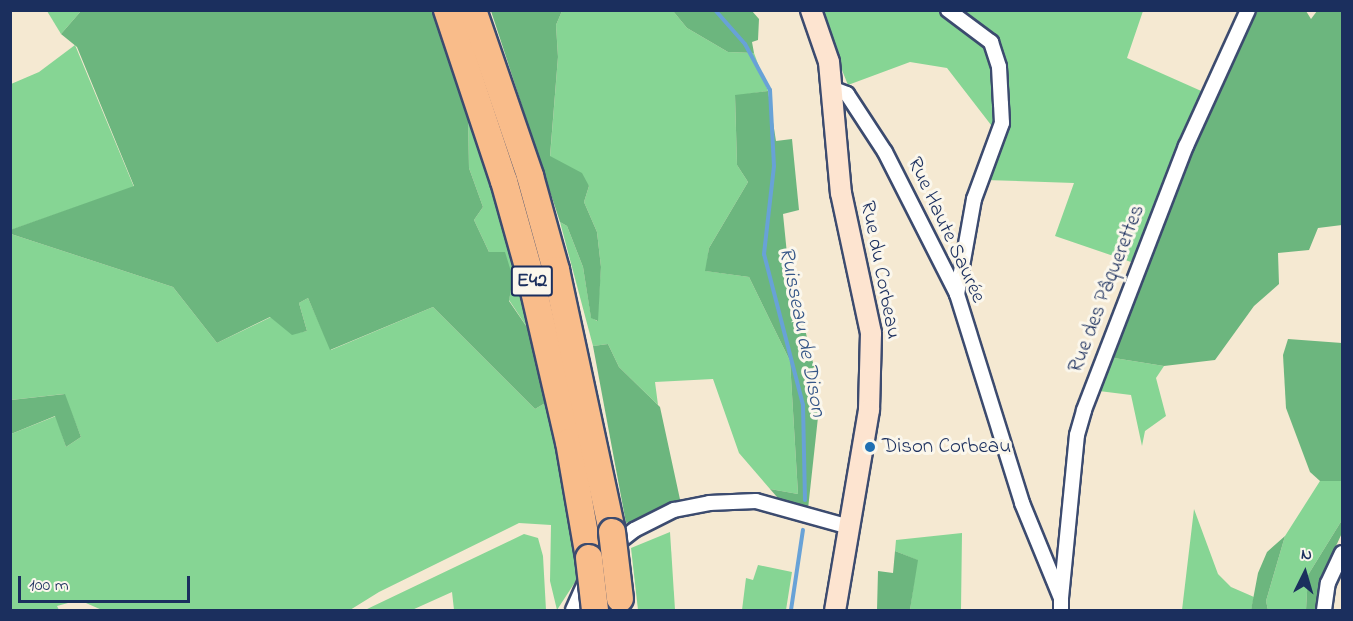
<!DOCTYPE html>
<meta charset="utf-8">
<style>
body{margin:0}
#map{position:relative;width:1353px;height:621px;overflow:hidden;background:#f5e9d2;font-family:"Indie Flower",sans-serif}
div>[style]{position:absolute}
.green>*{inset:0;background:#86d594}
.forest>*{inset:0;background:#6cb67e}
.stream>*{height:4px;margin:-2px;padding:0 2px;transform-origin:2px;border-radius:2px;background:#68a2d7}
.roads{filter:drop-shadow(2px 0 #3c4b6f) drop-shadow(-2px 0 #3c4b6f) drop-shadow(0 2px #3c4b6f) drop-shadow(0 -2px #3c4b6f)}
.street>*{height:14px;margin:-7px;padding:0 7px;transform-origin:7px;border-radius:7px;background:#fff}
.secondary>*{height:20px;margin:-10px;padding:0 10px;transform-origin:10px;border-radius:10px;background:#fde4d0}
.highway>*{height:26px;margin:-13px;padding:0 13px;transform-origin:13px;border-radius:13px;background:#f9bc8a}
.bridges{filter:drop-shadow(2px 0 #3c4b6f) drop-shadow(-2px 0 #3c4b6f) drop-shadow(0 2px #3c4b6f) drop-shadow(0 -2px #3c4b6f)}
.highway-bridge>*{height:26px;margin:-13px;padding:0 13px;transform-origin:13px;border-radius:13px;background:#f9bc8a}
.dots>*{width:16px;height:16px;translate:-50% -50%;box-sizing:border-box;border:3px solid #fbf7ec;border-radius:50%}
span{translate:-50% -50%;white-space:nowrap;text-align:center;line-height:1.15;-webkit-text-stroke:6px #fbf7ec;paint-order:stroke}
.shield-label span{padding:2px 4px;background:#fbf7ec;border:2px solid;border-radius:4px;-webkit-text-stroke-width:0}
.shield-label{font-size:20px;color:#1b2f5e;font-weight:700}
.street-label{font-size:21px;color:#1b2f5e}
.poi-label{font-size:21px;color:#1b2f5e}
.left{translate:0 -50%;text-align:left}
.water-label{font-size:22px;color:#365788;font-style:italic}
.frame{position:absolute;inset:0;border:12px solid #1b2f5e;pointer-events:none}
.north{position:absolute;left:1275px;top:543px;width:60px;height:60px;-webkit-text-stroke:4px #fbf7ec;paint-order:stroke;rotate:5deg;font-size:16px;font-weight:700;line-height:24px;text-align:center;color:#1b2f5e}
.north::after{content:'';display:block;margin:auto;width:21px;height:27px;background:#1b2f5e;clip-path:polygon(50% 0,100% 100%,50% 72%,0 100%)}
.scale{position:absolute;left:18px;top:576px;width:172px;height:27px;box-sizing:border-box;border:3px solid #1b2f5e;border-top:0;padding-left:8px;font-size:18px;line-height:21px;white-space:nowrap;color:#1b2f5e;-webkit-text-stroke:4px #fbf7ec;paint-order:stroke}
</style>
<div id="map">
<div class="green">
<i style="clip-path:polygon(835px 10px,946px 11px,986px 40px,995px 63px,998px 134px,947px 68px,910px 62px,848px 85px,819px 13px)"></i>
<i style="clip-path:polygon(47px 11px,81px 11px,61px 34px)"></i>
<i style="clip-path:polygon(562px 11px,673px 11px,687px 28px,728px 52px,754px 53px,768px 91px,735px 96px,737px 165px,748px 182px,709px 248px,706px 271px,749px 277px,790px 361px,798px 494px,770px 489px,739px 453px,713px 379px,655px 382px,658px 405px,619px 367px,608px 344px,593px 346px,560px 222px,567px 226px,583px 267px,591px 317px,597px 321px,601px 267px,597px 232px,584px 202px,589px 186px,550px 157px,558px 57px,556px 25px)"></i>
<i style="clip-path:polygon(958px 11px,1143px 11px,1127px 58px,1208px 94px,1131px 262px,1055px 236px,1074px 183px,985px 180px,1006px 133px,999px 46px)"></i>
<i style="clip-path:polygon(75px 45px,134px 187px,11px 230px,11px 84px,39px 72px)"></i>
<i style="clip-path:polygon(468px 116px,521px 284px,533px 336px,509px 300px,513px 278px,489px 252px,474px 220px,483px 207px,469px 168px)"></i>
<i style="clip-path:polygon(11px 234px,173px 287px,217px 343px,271px 317px,292px 334px,307px 331px,299px 303px,308px 298px,331px 350px,433px 307px,535px 409px,547px 402px,579px 576px,557px 610px,550px 581px,551px 525px,519px 523px,379px 592px,350px 610px,102px 610px,79px 600px,57px 606px,59px 610px,11px 610px,11px 434px,56px 416px,66px 447px,81px 437px,64px 394px,11px 400px)"></i>
<i style="clip-path:polygon(1114px 358px,1164px 366px,1156px 378px,1166px 416px,1145px 431px,1142px 446px,1131px 395px,1099px 391px)"></i>
<i style="clip-path:polygon(1320px 481px,1342px 481px,1342px 520px,1308px 575px,1306px 610px,1268px 610px,1266px 601px,1285px 536px)"></i>
<i style="clip-path:polygon(1194px 509px,1218px 574px,1231px 587px,1254px 597px,1251px 610px,1182px 610px)"></i>
<i style="clip-path:polygon(670px 532px,675px 610px,638px 610px,631px 548px)"></i>
<i style="clip-path:polygon(962px 533px,961px 610px,910px 610px,917px 560px,895px 551px,896px 540px)"></i>
<i style="clip-path:polygon(524px 534px,538px 538px,543px 556px,546px 610px,454px 610px,452px 592px,412px 610px,365px 610px)"></i>
<i style="clip-path:polygon(758px 565px,792px 572px,786px 610px,742px 610px,746px 578px,753px 580px)"></i>
</div>
<div class="forest">
<i style="clip-path:polygon(81px 11px,433px 11px,468px 116px,469px 168px,483px 207px,474px 220px,489px 252px,505px 252px,513px 278px,509px 301px,533px 336px,547px 402px,535px 409px,433px 307px,330px 350px,308px 298px,299px 303px,307px 331px,292px 335px,270px 317px,217px 343px,173px 287px,11px 234px,10px 230px,134px 186px,77px 47px,61px 34px)"></i>
<i style="clip-path:polygon(491px 11px,562px 11px,556px 25px,558px 57px,550px 156px,582px 173px,589px 186px,584px 202px,597px 232px,601px 267px,598px 321px,591px 318px,583px 267px,567px 226px,560px 222px)"></i>
<i style="clip-path:polygon(673px 11px,752px 11px,759px 19px,758px 40px,752px 42px,754px 53px,728px 52px,687px 28px)"></i>
<i style="clip-path:polygon(1250px 11px,1306px 11px,1311px 19px,1317px 11px,1342px 11px,1342px 225px,1318px 228px,1309px 250px,1278px 253px,1279px 284px,1254px 306px,1215px 360px,1164px 366px,1114px 358px,1148px 255px)"></i>
<i style="clip-path:polygon(768px 91px,776px 141px,792px 139px,799px 210px,783px 214px,787px 254px,815px 371px,819px 408px,808px 509px,784px 505px,770px 489px,798px 494px,790px 361px,749px 277px,705px 271px,709px 248px,748px 182px,737px 165px,735px 95px)"></i>
<i style="clip-path:polygon(1288px 339px,1342px 343px,1342px 481px,1320px 481px,1310px 472px,1286px 408px,1283px 355px)"></i>
<i style="clip-path:polygon(608px 344px,619px 367px,660px 407px,681px 504px,626px 523px,593px 346px)"></i>
<i style="clip-path:polygon(65px 394px,81px 437px,66px 447px,55px 416px,11px 434px,11px 400px)"></i>
<i style="clip-path:polygon(1342px 520px,1342px 533px,1319px 583px,1319px 610px,1306px 610px,1308px 575px)"></i>
<i style="clip-path:polygon(1285px 536px,1266px 601px,1268px 610px,1251px 610px,1258px 573px,1267px 552px)"></i>
<i style="clip-path:polygon(895px 551px,918px 560px,910px 610px,877px 610px,878px 571px,893px 573px)"></i>
</div>
<div class="stream">
<i style="left:715px;top:10px;width:45px;rotate:48.6deg"></i>
<i style="left:745px;top:44px;width:52px;rotate:61.5deg"></i>
<i style="left:770px;top:90px;width:76px;rotate:87deg"></i>
<i style="left:774px;top:166px;width:89px;rotate:96.5deg"></i>
<i style="left:764px;top:254px;width:156px;rotate:75.5deg"></i>
<i style="left:803px;top:405px;width:95px;rotate:88.8deg"></i>
<i style="left:791px;top:610px;width:81px;rotate:-81.5deg"></i>
</div>
<div class="roads">
<div class="street">
<i style="left:948px;top:10px;width:54px;rotate:36.7deg"></i>
<i style="left:991px;top:42px;width:26px;rotate:72deg"></i>
<i style="left:999px;top:67px;width:37px;rotate:87deg"></i>
<i style="left:1001px;top:104px;width:19px;rotate:87deg"></i>
<i style="left:1002px;top:123px;width:81px;rotate:110.2deg"></i>
<i style="left:974px;top:199px;width:97px;rotate:100.1deg"></i>
<i style="left:834px;top:89px;width:14px;rotate:21deg"></i>
<i style="left:847px;top:94px;width:69px;rotate:56.8deg"></i>
<i style="left:885px;top:152px;width:159px;rotate:63.1deg"></i>
<i style="left:957px;top:294px;width:219px;rotate:72.7deg"></i>
<i style="left:1022px;top:503px;width:103px;rotate:67.7deg"></i>
<i style="left:1061px;top:598px;width:12px;rotate:90deg"></i>
<i style="left:611px;top:548px;width:29px;rotate:-38deg"></i>
<i style="left:634px;top:530px;width:45px;rotate:-26.6deg"></i>
<i style="left:674px;top:510px;width:36px;rotate:-11deg"></i>
<i style="left:709px;top:503px;width:47px;rotate:-2.4deg"></i>
<i style="left:756px;top:501px;width:98px;rotate:15.5deg"></i>
<i style="left:1061px;top:598px;width:164px;rotate:-84.4deg"></i>
<i style="left:1077px;top:435px;width:26px;rotate:-74deg"></i>
<i style="left:1084px;top:410px;width:283px;rotate:-68.9deg"></i>
<i style="left:1186px;top:146px;width:149px;rotate:-65.5deg"></i>
<i style="left:573px;top:610px;width:36px;rotate:-66deg"></i>
<i style="left:1324px;top:610px;width:27px;rotate:-82deg"></i>
<i style="left:1328px;top:583px;width:33px;rotate:-65deg"></i>
</div>
<div class="secondary">
<i style="left:811px;top:10px;width:55px;rotate:70.9deg"></i>
<i style="left:829px;top:62px;width:132px;rotate:84.8deg"></i>
<i style="left:841px;top:193px;width:143px;rotate:77.9deg"></i>
<i style="left:871px;top:333px;width:77px;rotate:91.5deg"></i>
<i style="left:869px;top:410px;width:203px;rotate:99.6deg"></i>
</div>
<div class="highway">
<i style="left:447px;top:10px;width:180px;rotate:71.6deg"></i>
<i style="left:504px;top:181px;width:101px;rotate:74.4deg"></i>
<i style="left:531px;top:278px;width:168px;rotate:77deg"></i>
<i style="left:569px;top:442px;width:118px;rotate:80.2deg"></i>
<i style="left:473px;top:10px;width:176px;rotate:71deg"></i>
<i style="left:530px;top:176px;width:98px;rotate:74.5deg"></i>
<i style="left:556px;top:270px;width:268px;rotate:77.9deg"></i>
</div>
</div>
<div class="bridges">
<div class="highway-bridge">
<i style="left:612px;top:532px;width:67px;rotate:83.2deg"></i>
<i style="left:589px;top:558px;width:52px;rotate:83.4deg"></i>
</div>
</div>
<div class="dots">
<i style="left:870px;top:447px;background:#1f6fb2"></i>
</div>
<div class="shield-label">
<span style="left:532px;top:281px">E42</span>
</div>
<div class="street-label">
<span style="left:946px;top:230px;rotate:65deg">Rue Haute Saurée</span>
<span style="left:880px;top:270px;rotate:79deg">Rue du Corbeau</span>
<span style="left:1107px;top:289px;rotate:-69deg">Rue des Pâquerettes</span>
</div>
<div class="poi-label">
<span class="left" style="left:882px;top:447px">Dison Corbeau</span>
</div>
<div class="water-label">
<span style="left:801px;top:332px;rotate:79deg">Ruisseau de Dison</span>
</div>
<div class="frame"></div>
<div class="north">N</div>
<div class="scale">100 m</div>
</div>
